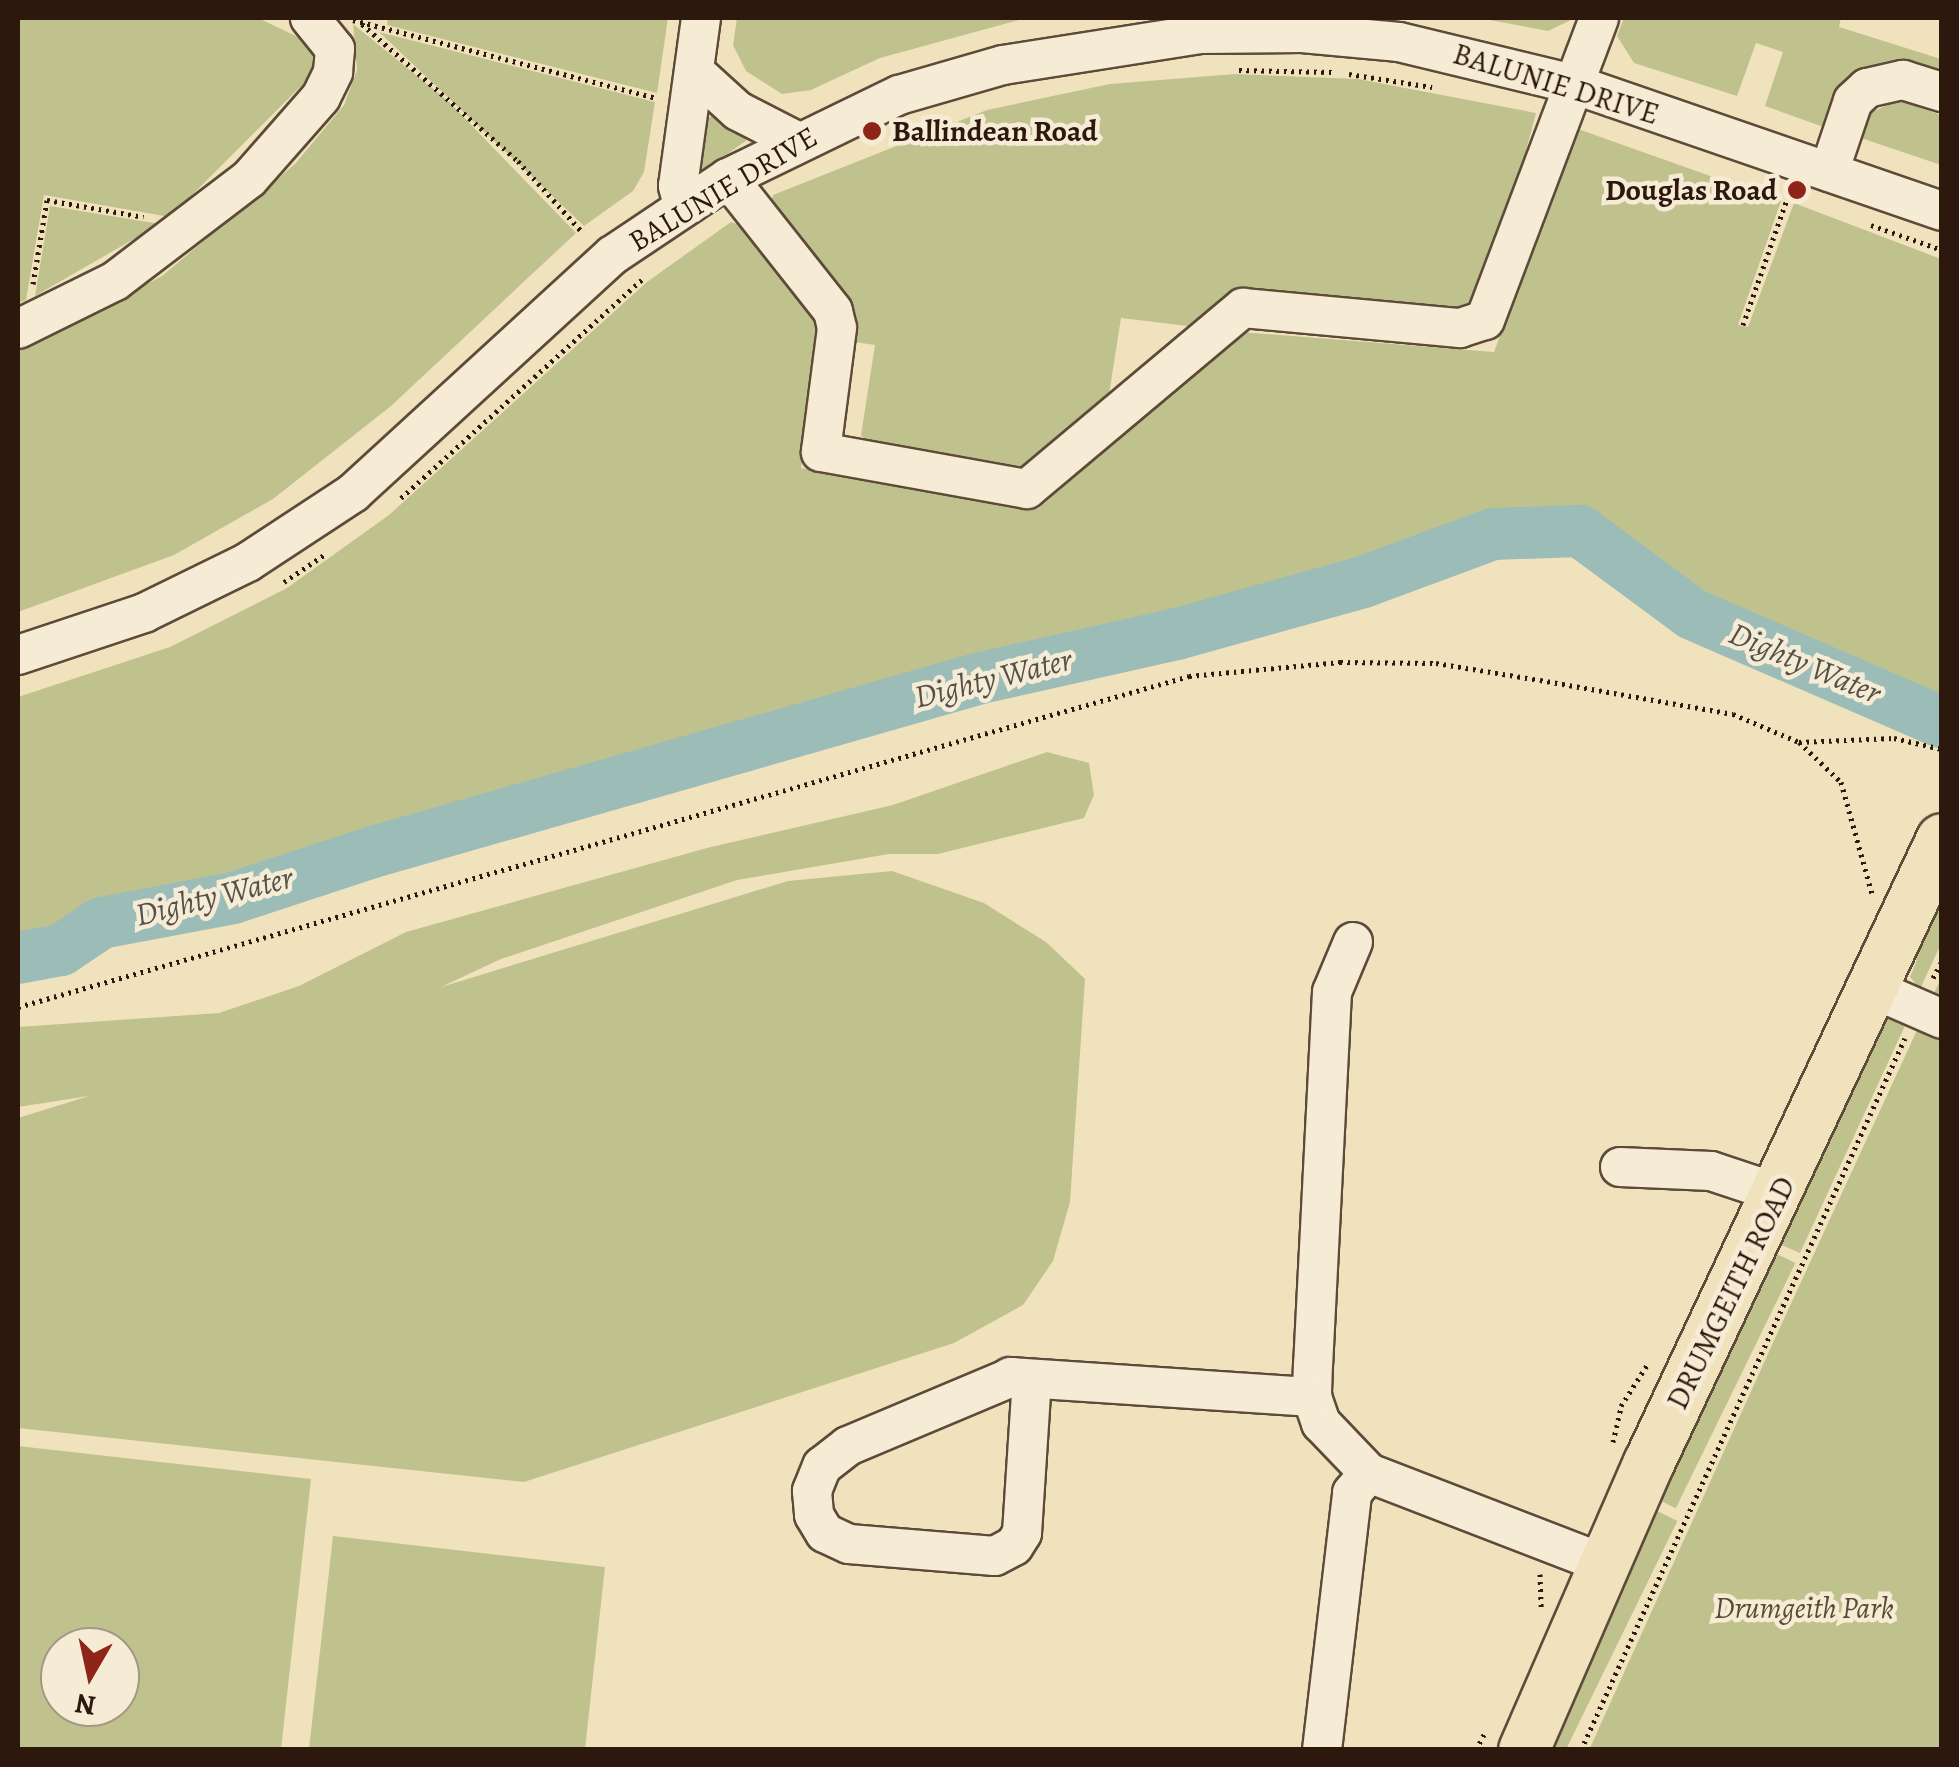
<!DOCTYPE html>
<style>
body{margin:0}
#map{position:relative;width:1959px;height:1767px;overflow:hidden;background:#f1e2be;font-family:Alegreya,serif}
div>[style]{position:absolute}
.green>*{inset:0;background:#c0c28e;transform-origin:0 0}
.river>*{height:52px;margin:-26px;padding:0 26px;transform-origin:26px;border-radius:26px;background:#9cbcb8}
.path>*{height:5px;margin-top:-2.5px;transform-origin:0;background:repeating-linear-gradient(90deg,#2c180d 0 2.5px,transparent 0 7.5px)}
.roads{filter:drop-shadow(2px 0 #5d4a39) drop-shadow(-2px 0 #5d4a39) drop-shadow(0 2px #5d4a39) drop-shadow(0 -2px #5d4a39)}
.minor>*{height:38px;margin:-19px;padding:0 19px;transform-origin:19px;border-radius:19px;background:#f6ecd5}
.major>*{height:50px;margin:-25px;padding:0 25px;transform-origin:25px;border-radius:25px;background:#f1e2be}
.dots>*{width:28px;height:28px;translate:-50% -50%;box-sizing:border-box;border:5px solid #f6ecd5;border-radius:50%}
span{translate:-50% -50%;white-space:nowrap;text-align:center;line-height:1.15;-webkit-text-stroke:9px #f6ecd5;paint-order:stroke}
.street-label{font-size:30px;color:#2c180d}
.poi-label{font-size:30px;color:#2c180d;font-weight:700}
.left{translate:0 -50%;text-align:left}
.right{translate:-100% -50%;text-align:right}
.park-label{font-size:30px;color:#584b34;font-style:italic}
.water-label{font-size:32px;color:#535149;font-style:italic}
.frame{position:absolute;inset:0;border:20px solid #2c180d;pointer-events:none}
.north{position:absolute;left:40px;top:1627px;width:100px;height:100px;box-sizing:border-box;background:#f6ecd5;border:2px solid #a59785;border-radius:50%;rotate:189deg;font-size:28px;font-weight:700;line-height:40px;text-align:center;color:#2c180d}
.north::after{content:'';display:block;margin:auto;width:35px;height:45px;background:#8f2418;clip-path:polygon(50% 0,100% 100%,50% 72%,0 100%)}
</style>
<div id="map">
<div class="green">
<i style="clip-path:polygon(18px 18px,258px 18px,300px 38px,313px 55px,312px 75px,170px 217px,44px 195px,26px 300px,18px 303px)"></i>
<i style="clip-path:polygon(388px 18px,668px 18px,657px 93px,387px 25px)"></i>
<i style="clip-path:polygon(737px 18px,1026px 18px,880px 58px,811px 90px,782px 94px,746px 71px,733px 45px)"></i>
<i style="clip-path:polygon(1479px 18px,1575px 18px,1548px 31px)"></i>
<i style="clip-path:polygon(1624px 18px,1841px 18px,1839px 27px,1941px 59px,1941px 80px,1906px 69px,1832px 130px,1765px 106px,1783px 52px,1756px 43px,1737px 96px,1634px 63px,1617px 36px)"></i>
<i style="clip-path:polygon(353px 24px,448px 101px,576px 233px,391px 406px,273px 499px,174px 555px,18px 612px,18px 352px,162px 276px,295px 164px,344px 105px,357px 70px)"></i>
<i style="clip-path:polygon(379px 32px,655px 102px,644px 172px,633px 191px,584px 226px)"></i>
<i style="clip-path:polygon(1235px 74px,1358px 79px,1536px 113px,1514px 196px,1468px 309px,1196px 327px,1121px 318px,1108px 401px,1025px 471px,868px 444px,861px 435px,875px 345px,855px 342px,855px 311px,771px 204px,773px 195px,987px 110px,1110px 84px)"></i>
<i style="clip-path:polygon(1898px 100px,1941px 115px,1941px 165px,1861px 138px,1870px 113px)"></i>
<i style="clip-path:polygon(713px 115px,747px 140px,705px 170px,698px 164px,705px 120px)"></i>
<i style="clip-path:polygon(1578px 129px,1781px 201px,1738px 325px,1748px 327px,1794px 203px,1941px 259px,1941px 715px,1648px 582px,1580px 531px,1493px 534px,1363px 582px,1177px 634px,981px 678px,373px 852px,233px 898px,101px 923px,61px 950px,18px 958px,18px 697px,170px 647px,287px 588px,389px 515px,647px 282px,731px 222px,742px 226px,820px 322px,801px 468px,1038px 509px,1240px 332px,1494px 352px)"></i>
<i style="clip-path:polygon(50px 206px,160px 224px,35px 296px)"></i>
<i style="clip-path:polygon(1047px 752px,1089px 763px,1094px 795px,1084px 818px,938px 854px,889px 854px,737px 880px,501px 959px,441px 987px,788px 881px,892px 871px,984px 903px,1046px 942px,1085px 979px,1070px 1202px,1053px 1261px,1023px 1305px,954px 1343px,524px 1482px,18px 1428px,18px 1118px,89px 1096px,18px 1107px,18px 1027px,219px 1013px,299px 986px,406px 932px,707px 848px,893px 805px)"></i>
<i style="clip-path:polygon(1941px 882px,1941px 944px,1920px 989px,1910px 977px,1917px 960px,1908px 955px)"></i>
<i style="clip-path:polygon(1941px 978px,1941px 1749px,1589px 1750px,1771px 1347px)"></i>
<i style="clip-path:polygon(1893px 1014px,1909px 1017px,1800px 1253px,1777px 1243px,1877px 1021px)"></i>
<i style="left:1773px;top:1252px;width:25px;height:273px;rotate:26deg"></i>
<i style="clip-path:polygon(evenodd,18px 1446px,311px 1479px,281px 1749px,18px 1749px,18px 1446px,60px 1647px,120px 1647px,120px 1707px,60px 1707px,60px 1647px)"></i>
<i style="left:1655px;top:1510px;width:25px;height:264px;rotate:26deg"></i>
<i style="clip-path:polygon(333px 1536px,605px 1567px,585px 1749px,309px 1749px)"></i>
</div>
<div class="river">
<i style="left:18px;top:958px;width:44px;rotate:-10.5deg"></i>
<i style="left:61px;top:950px;width:48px;rotate:-34deg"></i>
<i style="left:101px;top:923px;width:134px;rotate:-10.7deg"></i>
<i style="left:233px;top:898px;width:147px;rotate:-18.2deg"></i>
<i style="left:373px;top:852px;width:632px;rotate:-15.97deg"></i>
<i style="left:981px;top:678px;width:201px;rotate:-12.7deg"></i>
<i style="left:1177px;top:634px;width:193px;rotate:-15.6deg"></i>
<i style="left:1363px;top:582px;width:139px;rotate:-20.3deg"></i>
<i style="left:1493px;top:534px;width:87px;rotate:-2deg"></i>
<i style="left:1580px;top:531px;width:139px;rotate:36.5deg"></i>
<i style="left:1692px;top:614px;width:272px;rotate:23.4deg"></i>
</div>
<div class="path">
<i style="left:353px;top:20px;width:314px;rotate:14.4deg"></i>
<i style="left:362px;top:24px;width:208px;rotate:41.3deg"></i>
<i style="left:518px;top:161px;width:97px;rotate:47.9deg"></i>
<i style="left:1239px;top:70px;width:94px;rotate:1.2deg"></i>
<i style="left:1349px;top:74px;width:84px;rotate:8.9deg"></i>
<i style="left:1871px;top:225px;width:75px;rotate:19.4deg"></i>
<i style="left:33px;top:284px;width:85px;rotate:-80.5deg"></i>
<i style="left:47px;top:200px;width:98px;rotate:9.9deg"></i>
<i style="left:1743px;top:325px;width:142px;rotate:-70.7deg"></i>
<i style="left:401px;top:498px;width:329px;rotate:-42.2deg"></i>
<i style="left:284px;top:582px;width:48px;rotate:-34deg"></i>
<i style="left:1799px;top:742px;width:95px;rotate:-2.4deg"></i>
<i style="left:1894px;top:738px;width:49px;rotate:12.9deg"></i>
<i style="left:1933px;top:978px;width:19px;rotate:-62deg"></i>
<i style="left:18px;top:1007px;width:1217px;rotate:-15.78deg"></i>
<i style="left:1189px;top:676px;width:152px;rotate:-5.3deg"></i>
<i style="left:1340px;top:662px;width:96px;rotate:0.6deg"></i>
<i style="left:1436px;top:663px;width:105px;rotate:9.3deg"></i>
<i style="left:1540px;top:680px;width:196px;rotate:10deg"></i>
<i style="left:1733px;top:714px;width:72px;rotate:23deg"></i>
<i style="left:1799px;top:742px;width:58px;rotate:43.6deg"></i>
<i style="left:1841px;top:782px;width:116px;rotate:74.5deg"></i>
<i style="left:1613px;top:1442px;width:37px;rotate:-77deg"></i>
<i style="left:1621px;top:1406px;width:52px;rotate:-57.5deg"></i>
<i style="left:1540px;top:1574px;width:34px;rotate:88deg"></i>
<i style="left:1476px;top:1750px;width:22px;rotate:-63deg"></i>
<i style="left:1581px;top:1750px;width:782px;rotate:-65.53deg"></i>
</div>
<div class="roads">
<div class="minor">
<i style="left:694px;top:71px;width:59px;rotate:42.3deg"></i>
<i style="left:738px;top:111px;width:64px;rotate:27deg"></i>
<i style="left:1829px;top:172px;width:75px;rotate:-71.3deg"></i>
<i style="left:1853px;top:101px;width:19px;rotate:-43deg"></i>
<i style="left:1867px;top:88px;width:37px;rotate:-13deg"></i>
<i style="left:1903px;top:80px;width:41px;rotate:17.1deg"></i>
<i style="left:728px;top:178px;width:169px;rotate:51.7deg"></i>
<i style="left:833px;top:311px;width:17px;rotate:77deg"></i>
<i style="left:837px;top:328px;width:125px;rotate:97.4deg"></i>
<i style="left:821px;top:452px;width:209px;rotate:10.2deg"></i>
<i style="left:1027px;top:489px;width:282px;rotate:-40deg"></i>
<i style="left:1243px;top:308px;width:218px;rotate:5.3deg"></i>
<i style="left:1460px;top:328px;width:26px;rotate:-18deg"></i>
<i style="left:1485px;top:320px;width:323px;rotate:-69.3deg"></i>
<i style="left:683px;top:206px;width:21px;rotate:-104deg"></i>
<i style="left:678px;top:186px;width:170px;rotate:-82.2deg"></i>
<i style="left:18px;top:329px;width:108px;rotate:-26.3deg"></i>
<i style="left:115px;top:281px;width:168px;rotate:-37.3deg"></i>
<i style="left:249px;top:179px;width:109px;rotate:-48.7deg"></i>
<i style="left:321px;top:97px;width:28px;rotate:-64deg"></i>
<i style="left:333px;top:72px;width:23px;rotate:-85deg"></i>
<i style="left:335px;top:49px;width:40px;rotate:-129deg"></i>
<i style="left:18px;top:655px;width:133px;rotate:-18.4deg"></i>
<i style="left:144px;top:613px;width:116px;rotate:-26.1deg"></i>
<i style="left:248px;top:562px;width:126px;rotate:-33.3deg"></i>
<i style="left:353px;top:493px;width:352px;rotate:-42.5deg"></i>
<i style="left:613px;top:255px;width:138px;rotate:-33.8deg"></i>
<i style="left:728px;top:178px;width:190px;rotate:-25.9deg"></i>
<i style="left:899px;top:95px;width:108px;rotate:-16.1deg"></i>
<i style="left:1003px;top:65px;width:200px;rotate:-8.9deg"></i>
<i style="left:1201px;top:34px;width:101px;rotate:-0.6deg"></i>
<i style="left:1302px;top:33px;width:97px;rotate:5.3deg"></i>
<i style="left:1399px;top:42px;width:179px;rotate:13.6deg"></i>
<i style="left:1573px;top:84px;width:390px;rotate:19deg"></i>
<i style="left:1353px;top:942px;width:54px;rotate:112.8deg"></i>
<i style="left:1332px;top:992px;width:372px;rotate:92.9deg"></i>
<i style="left:1313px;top:1364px;width:33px;rotate:92deg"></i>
<i style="left:1312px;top:1397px;width:28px;rotate:71deg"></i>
<i style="left:1321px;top:1423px;width:69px;rotate:46.2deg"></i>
<i style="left:1369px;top:1473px;width:253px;rotate:21.1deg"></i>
<i style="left:1871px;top:988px;width:77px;rotate:23.6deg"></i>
<i style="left:1620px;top:1167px;width:91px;rotate:2.5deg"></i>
<i style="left:1711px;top:1171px;width:73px;rotate:18.4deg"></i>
<i style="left:1010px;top:1377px;width:303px;rotate:3.8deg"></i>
<i style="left:1012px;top:1377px;width:178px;rotate:157.2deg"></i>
<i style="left:848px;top:1446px;width:33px;rotate:142deg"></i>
<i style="left:822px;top:1466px;width:27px;rotate:112deg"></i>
<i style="left:812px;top:1491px;width:24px;rotate:85deg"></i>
<i style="left:814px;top:1515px;width:21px;rotate:59deg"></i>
<i style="left:825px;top:1533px;width:26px;rotate:25deg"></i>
<i style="left:849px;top:1544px;width:146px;rotate:4.7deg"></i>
<i style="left:995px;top:1556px;width:21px;rotate:-28deg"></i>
<i style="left:1014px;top:1546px;width:15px;rotate:-58deg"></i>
<i style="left:1022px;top:1533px;width:154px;rotate:-86.3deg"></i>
<i style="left:1322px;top:1750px;width:259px;rotate:-83.3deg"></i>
<i style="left:1352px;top:1493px;width:26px;rotate:-50deg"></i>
</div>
<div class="major">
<i style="left:1524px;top:1750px;width:313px;rotate:-66.5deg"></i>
<i style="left:1649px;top:1463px;width:689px;rotate:-64.85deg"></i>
</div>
</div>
<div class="dots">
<i style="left:872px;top:131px;background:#8f2418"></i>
<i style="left:1797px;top:190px;background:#8f2418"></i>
</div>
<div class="street-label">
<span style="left:1556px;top:84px;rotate:17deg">BALUNIE DRIVE</span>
<span style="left:723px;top:189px;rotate:-31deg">BALUNIE DRIVE</span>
<span style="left:1731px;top:1293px;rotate:-64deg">DRUMGEITH ROAD</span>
</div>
<div class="poi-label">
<span class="left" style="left:892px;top:131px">Ballindean Road</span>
<span class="right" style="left:1777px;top:190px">Douglas Road</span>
</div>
<div class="park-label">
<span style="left:1804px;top:1608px">Drumgeith Park</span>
</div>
<div class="water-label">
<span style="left:1805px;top:663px;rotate:23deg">Dighty Water</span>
<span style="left:993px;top:678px;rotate:-14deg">Dighty Water</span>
<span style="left:214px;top:896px;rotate:-14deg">Dighty Water</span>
</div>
<div class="frame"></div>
<div class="north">N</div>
</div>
